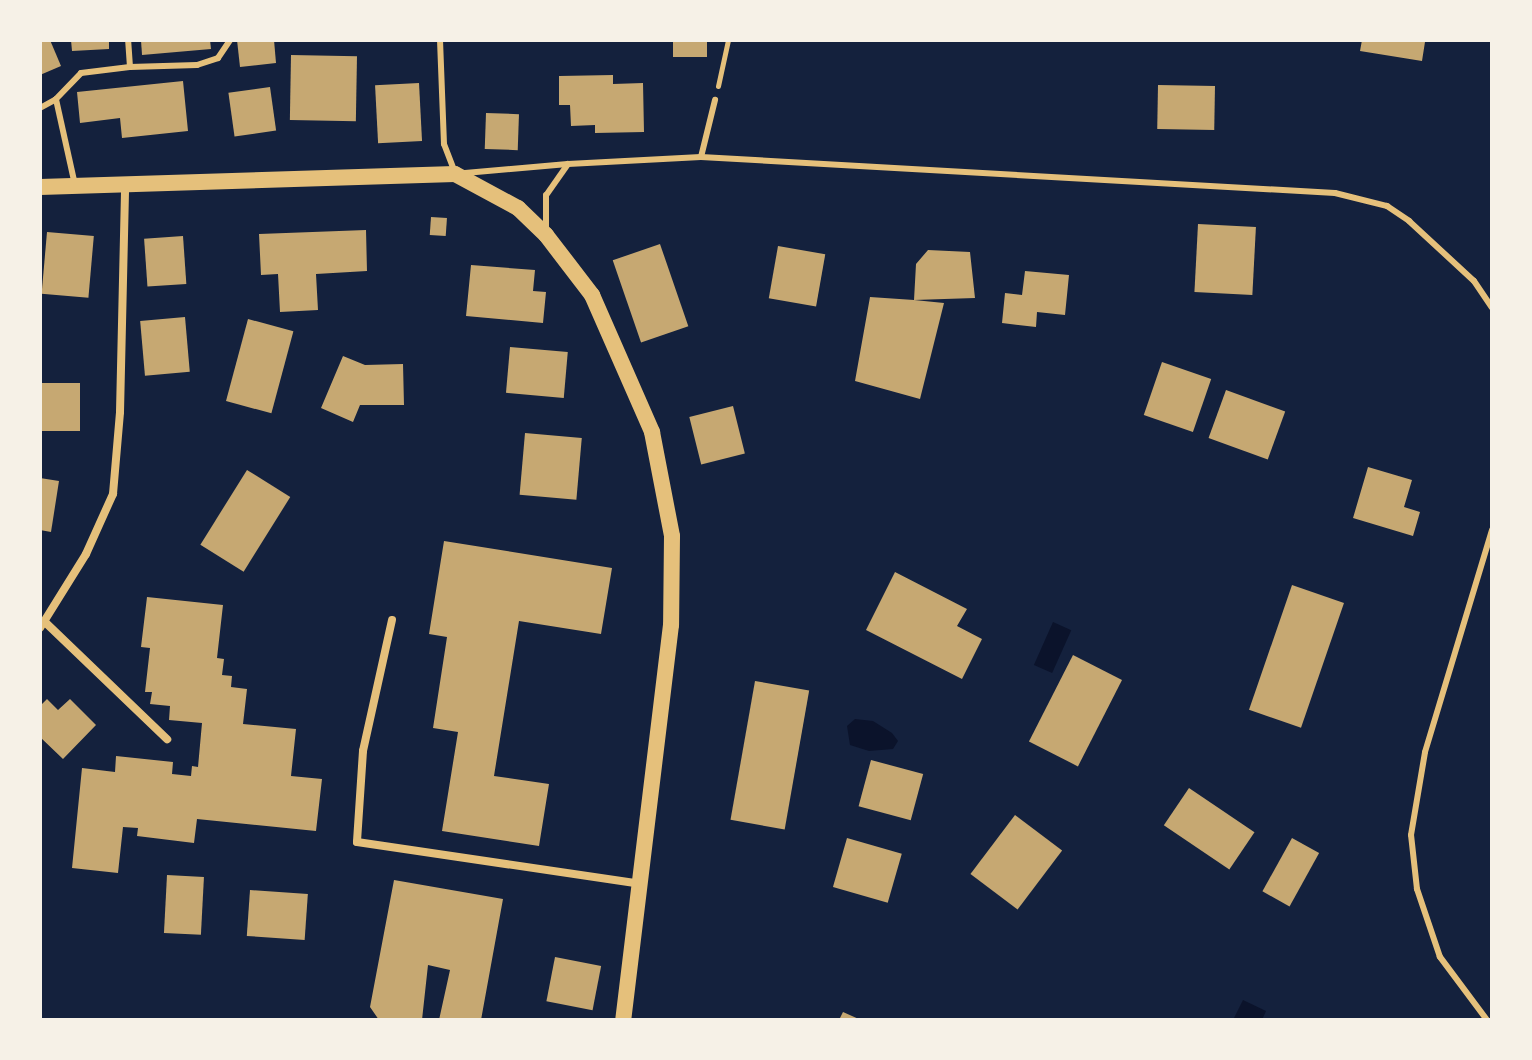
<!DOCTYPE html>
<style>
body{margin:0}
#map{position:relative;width:1532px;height:1060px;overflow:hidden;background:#14213d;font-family:"Varela Round",sans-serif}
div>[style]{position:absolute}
.water>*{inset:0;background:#0b132b;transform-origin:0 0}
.building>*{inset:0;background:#c6a872;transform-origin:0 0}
.path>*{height:5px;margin:-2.5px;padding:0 2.5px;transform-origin:2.5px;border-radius:2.5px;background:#e5c07b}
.service>*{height:6px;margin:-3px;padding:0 3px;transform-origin:3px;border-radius:3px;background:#e5c07b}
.minor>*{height:8px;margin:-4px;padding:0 4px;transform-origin:4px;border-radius:4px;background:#e5c07b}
.secondary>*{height:16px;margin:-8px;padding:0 8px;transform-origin:8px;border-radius:8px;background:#e5c07b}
span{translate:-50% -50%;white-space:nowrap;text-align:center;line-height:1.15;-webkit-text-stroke:8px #f6f1e7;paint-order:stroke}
.frame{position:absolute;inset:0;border:42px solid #f6f1e7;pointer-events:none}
</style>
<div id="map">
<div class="water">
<i style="left:1053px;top:622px;width:20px;height:47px;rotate:24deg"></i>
<i style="clip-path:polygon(855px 719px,873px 721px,892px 733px,898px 741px,893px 749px,869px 751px,850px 745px,847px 726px)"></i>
<i style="clip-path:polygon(1243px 1000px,1266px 1011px,1262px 1020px,1233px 1020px)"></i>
</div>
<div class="building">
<i style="clip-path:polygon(40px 40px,50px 40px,61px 66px,40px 75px)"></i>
<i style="clip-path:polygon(71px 40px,109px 40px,109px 49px,72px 51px)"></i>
<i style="clip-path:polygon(141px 40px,210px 40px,211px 49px,142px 55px)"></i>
<i style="clip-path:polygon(237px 40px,274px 40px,276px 63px,240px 67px)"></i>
<i style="left:673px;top:40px;width:34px;height:17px"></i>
<i style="clip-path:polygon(1362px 40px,1435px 40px,1425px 42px,1422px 61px,1360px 51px)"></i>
<i style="left:291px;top:55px;width:66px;height:65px;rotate:1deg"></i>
<i style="clip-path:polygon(613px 75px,613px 84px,643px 83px,644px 132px,595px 133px,595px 125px,571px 126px,570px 105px,559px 105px,559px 76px)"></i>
<i style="clip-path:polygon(183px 81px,188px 131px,122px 138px,120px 118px,80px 123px,77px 92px)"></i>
<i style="left:419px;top:83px;width:58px;height:44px;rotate:87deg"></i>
<i style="left:1158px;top:85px;width:57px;height:44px;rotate:1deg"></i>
<i style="left:270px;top:87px;width:44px;height:42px;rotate:82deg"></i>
<i style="left:486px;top:113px;width:33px;height:36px;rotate:2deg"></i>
<i style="left:431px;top:217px;width:16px;height:18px;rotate:4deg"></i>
<i style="left:1198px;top:224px;width:58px;height:68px;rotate:3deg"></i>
<i style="clip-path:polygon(366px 230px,367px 271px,316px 274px,318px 310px,280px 312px,278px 274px,261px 275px,259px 234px)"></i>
<i style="left:47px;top:232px;width:47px;height:62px;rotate:5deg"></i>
<i style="left:183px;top:236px;width:48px;height:39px;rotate:86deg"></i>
<i style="left:660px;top:244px;width:87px;height:50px;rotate:71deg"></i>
<i style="left:778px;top:246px;width:48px;height:53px;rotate:10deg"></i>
<i style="clip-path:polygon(928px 250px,970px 252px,975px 298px,914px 300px,944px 303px,920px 399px,855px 381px,870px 297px,914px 300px,916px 264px)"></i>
<i style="clip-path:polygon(471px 265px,535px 270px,533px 291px,546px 292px,543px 323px,466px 316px)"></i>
<i style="clip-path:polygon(1025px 271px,1069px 275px,1065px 315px,1037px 312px,1036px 327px,1002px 323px,1005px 293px,1022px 295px)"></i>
<i style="left:185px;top:317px;width:55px;height:45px;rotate:85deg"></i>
<i style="left:248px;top:319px;width:47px;height:85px;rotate:15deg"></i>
<i style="left:510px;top:347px;width:58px;height:46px;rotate:5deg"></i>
<i style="clip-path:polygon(343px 356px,365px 365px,403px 364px,404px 405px,360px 405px,353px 422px,321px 408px)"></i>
<i style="left:1162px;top:362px;width:52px;height:56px;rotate:19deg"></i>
<i style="left:40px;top:383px;width:40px;height:48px"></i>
<i style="left:1226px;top:390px;width:63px;height:51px;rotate:20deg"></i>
<i style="left:733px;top:406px;width:49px;height:45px;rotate:76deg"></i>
<i style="left:525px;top:433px;width:57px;height:62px;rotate:5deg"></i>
<i style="clip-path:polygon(1368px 467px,1412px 480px,1404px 507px,1420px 512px,1413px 536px,1353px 518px)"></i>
<i style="left:247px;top:470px;width:51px;height:88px;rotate:32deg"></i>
<i style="clip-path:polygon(40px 478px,59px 481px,51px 532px,40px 530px)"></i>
<i style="clip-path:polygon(444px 541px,612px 568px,601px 634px,519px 621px,494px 776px,549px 784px,539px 846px,442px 831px,458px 732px,433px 728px,447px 637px,429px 634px)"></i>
<i style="clip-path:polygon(895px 572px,967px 609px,957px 626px,982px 639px,962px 679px,866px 630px)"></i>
<i style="left:1292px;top:585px;width:55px;height:132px;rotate:19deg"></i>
<i style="clip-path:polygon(147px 597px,223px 605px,217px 658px,224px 659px,222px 675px,232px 676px,231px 687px,247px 689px,243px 724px,296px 729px,291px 776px,322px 779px,316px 831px,197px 819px,194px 843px,137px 836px,138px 828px,123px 827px,118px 873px,72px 868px,82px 768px,115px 772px,116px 756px,173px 762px,172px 774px,191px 776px,192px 766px,198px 767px,202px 723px,169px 720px,170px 706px,150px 704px,152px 692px,145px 692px,150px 648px,141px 647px)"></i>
<i style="left:1073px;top:655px;width:55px;height:97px;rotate:27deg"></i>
<i style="left:755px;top:681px;width:55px;height:141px;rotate:10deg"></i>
<i style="clip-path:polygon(47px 699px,58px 710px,70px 699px,96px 725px,63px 759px,40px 737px,40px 706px)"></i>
<i style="left:871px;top:760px;width:54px;height:48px;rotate:15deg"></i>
<i style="left:1189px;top:788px;width:79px;height:45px;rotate:34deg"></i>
<i style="left:1015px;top:815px;width:59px;height:74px;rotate:37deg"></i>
<i style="left:847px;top:838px;width:57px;height:51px;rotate:16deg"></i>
<i style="left:1292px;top:838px;width:31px;height:61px;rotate:29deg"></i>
<i style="left:167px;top:875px;width:37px;height:58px;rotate:3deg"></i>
<i style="clip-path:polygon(394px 880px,503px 899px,481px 1020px,439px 1020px,450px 970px,428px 965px,422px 1020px,379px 1020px,370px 1007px)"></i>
<i style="left:250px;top:890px;width:58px;height:46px;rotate:4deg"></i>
<i style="left:555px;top:957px;width:47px;height:45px;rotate:11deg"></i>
<i style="clip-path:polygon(843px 1012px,861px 1020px,839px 1020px)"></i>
</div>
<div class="path">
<i style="left:718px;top:86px;width:47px;rotate:-77.7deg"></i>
</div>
<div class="service">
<i style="left:440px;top:40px;width:104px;rotate:87.8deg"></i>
<i style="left:444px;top:144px;width:31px;rotate:69deg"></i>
<i style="left:130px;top:67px;width:67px;rotate:-1.7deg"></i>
<i style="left:197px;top:65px;width:22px;rotate:-18deg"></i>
<i style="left:218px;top:58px;width:22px;rotate:-56deg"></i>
<i style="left:40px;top:108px;width:18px;rotate:-29deg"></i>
<i style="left:701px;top:157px;width:59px;rotate:-76.2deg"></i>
<i style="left:568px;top:164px;width:133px;rotate:-3deg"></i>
<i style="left:701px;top:157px;width:635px;rotate:3.25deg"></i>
<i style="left:1335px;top:193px;width:54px;rotate:14deg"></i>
<i style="left:1387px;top:206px;width:27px;rotate:34deg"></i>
<i style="left:1409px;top:221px;width:88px;rotate:42.7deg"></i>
<i style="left:1474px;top:281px;width:32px;rotate:56deg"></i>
<i style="left:465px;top:173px;width:103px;rotate:-5deg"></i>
<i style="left:568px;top:164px;width:38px;rotate:125deg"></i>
<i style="left:546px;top:195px;width:36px;rotate:90deg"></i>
<i style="left:75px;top:185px;width:88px;rotate:-102.5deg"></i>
<i style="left:56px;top:99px;width:36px;rotate:-46deg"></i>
<i style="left:81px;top:73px;width:49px;rotate:-7deg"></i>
<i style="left:130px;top:67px;width:27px;rotate:-94deg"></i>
<i style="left:1487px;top:1020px;width:79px;rotate:-126.7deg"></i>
<i style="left:1440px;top:957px;width:72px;rotate:-108.7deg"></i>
<i style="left:1417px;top:889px;width:54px;rotate:-96.3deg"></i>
<i style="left:1411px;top:835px;width:84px;rotate:-80.4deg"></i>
<i style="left:1425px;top:752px;width:232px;rotate:-73.2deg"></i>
</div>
<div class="minor">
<i style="left:392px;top:620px;width:134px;rotate:102.5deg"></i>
<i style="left:363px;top:751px;width:91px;rotate:93.8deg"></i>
<i style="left:357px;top:842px;width:286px;rotate:8.4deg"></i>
<i style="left:46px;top:623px;width:168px;rotate:43.8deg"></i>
<i style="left:40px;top:628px;width:87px;rotate:-58.1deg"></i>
<i style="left:86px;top:554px;width:66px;rotate:-65.8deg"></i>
<i style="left:113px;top:494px;width:82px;rotate:-85.1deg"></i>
<i style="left:120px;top:412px;width:227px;rotate:-88.7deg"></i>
</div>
<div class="secondary">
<i style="left:40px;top:187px;width:415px;rotate:-1.8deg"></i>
<i style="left:455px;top:174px;width:72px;rotate:28.4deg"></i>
<i style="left:518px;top:208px;width:39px;rotate:44deg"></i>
<i style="left:546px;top:235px;width:76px;rotate:52.5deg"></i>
<i style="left:592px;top:295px;width:150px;rotate:66.3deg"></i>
<i style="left:652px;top:432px;width:106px;rotate:79.1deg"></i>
<i style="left:672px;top:536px;width:89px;rotate:90.6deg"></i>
<i style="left:671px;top:625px;width:398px;rotate:96.9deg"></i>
</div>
<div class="frame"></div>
</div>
